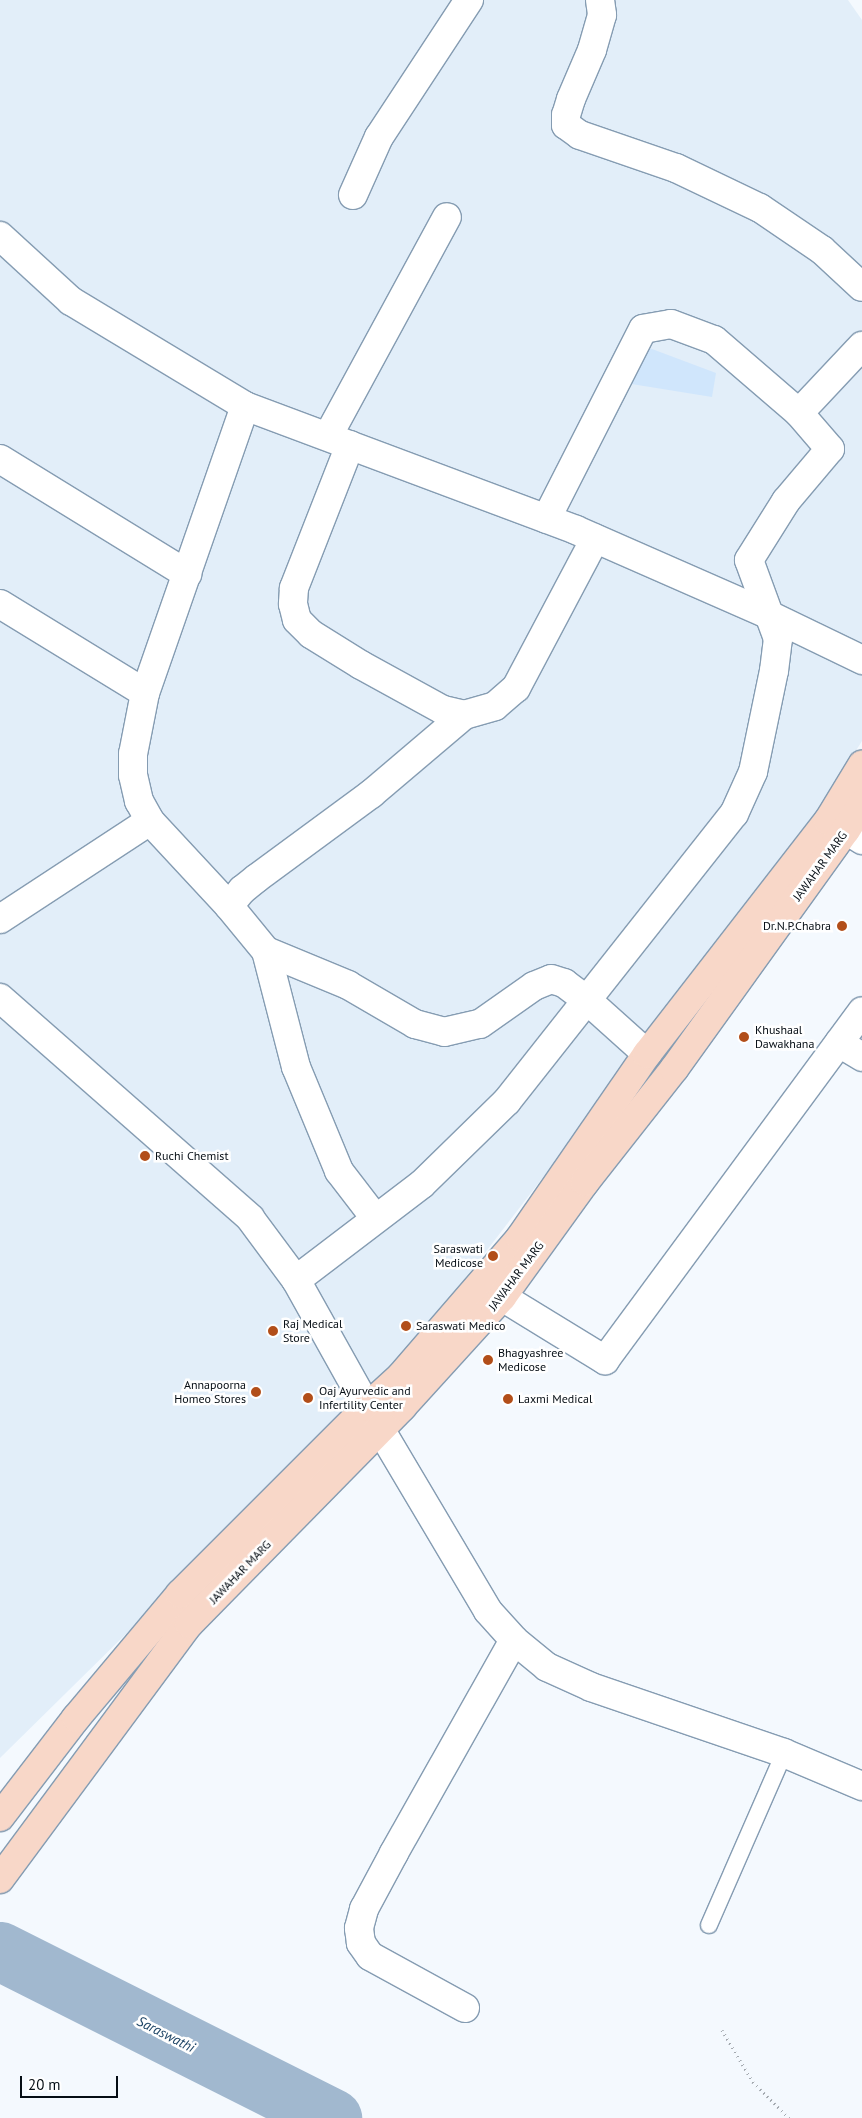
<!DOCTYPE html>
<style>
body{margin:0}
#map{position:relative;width:862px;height:2118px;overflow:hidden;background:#f4f9fe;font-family:"PT Sans",sans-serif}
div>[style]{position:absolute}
.built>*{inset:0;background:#e2eef9}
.green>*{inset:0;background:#d0e6fc}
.river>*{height:59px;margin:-29.5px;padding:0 29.5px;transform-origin:29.5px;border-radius:29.5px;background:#a1b8cf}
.path>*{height:3px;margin-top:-1.5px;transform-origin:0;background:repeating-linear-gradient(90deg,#a3a9af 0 1px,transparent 0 5px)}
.roads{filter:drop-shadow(1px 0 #859cb2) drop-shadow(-1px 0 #859cb2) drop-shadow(0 1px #859cb2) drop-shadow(0 -1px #859cb2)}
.service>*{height:16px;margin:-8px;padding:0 8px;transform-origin:8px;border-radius:8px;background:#fff}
.minor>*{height:28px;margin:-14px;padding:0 14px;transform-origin:14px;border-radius:14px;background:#fff}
.tertiary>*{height:28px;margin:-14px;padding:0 14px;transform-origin:14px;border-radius:14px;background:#fff}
.secondary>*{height:28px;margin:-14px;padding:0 14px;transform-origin:14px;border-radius:14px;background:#f8d7c8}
.dots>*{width:14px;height:14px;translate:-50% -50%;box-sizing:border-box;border:2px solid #fff;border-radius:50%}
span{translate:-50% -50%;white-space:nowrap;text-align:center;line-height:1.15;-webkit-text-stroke:5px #fff;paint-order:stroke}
.street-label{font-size:12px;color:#050d14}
.poi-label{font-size:12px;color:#050d14}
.right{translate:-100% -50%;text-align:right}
.left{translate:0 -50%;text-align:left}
.water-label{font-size:14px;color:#1d4465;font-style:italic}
.scale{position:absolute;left:20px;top:2076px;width:98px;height:22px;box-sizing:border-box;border:2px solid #050d14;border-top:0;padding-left:6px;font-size:15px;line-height:18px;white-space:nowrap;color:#050d14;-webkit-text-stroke:4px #fff;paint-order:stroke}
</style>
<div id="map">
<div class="built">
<i style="clip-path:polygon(0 0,848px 0,862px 20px,862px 741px,785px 863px,397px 1367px,0 1758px)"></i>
</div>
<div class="green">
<i style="clip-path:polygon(628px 340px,716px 373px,712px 397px,613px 381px)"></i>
</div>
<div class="river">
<i style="left:0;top:1951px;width:372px;rotate:26.7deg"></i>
</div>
<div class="path">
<i style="left:722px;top:2030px;width:61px;rotate:59.2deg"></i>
<i style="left:753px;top:2082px;width:51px;rotate:45deg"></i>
</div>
<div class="roads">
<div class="service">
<i style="left:709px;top:1925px;width:188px;rotate:-66.4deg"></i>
</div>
<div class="minor">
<i style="left:600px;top:0;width:15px;rotate:82deg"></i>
<i style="left:602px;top:15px;width:36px;rotate:106deg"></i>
<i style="left:592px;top:50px;width:53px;rotate:113.2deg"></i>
<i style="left:571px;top:99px;width:17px;rotate:107deg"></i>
<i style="left:566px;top:115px;width:10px;rotate:90deg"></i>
<i style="left:566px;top:125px;width:17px;rotate:36deg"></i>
<i style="left:580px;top:135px;width:102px;rotate:19deg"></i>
<i style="left:676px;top:168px;width:93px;rotate:25.5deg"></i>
<i style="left:760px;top:208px;width:75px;rotate:34.1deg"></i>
<i style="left:822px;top:250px;width:54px;rotate:42.8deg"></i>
<i style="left:353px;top:195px;width:64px;rotate:-65.9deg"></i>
<i style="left:379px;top:137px;width:164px;rotate:-56.7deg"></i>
<i style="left:245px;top:406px;width:304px;rotate:109.2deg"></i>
<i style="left:145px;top:693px;width:62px;rotate:101.1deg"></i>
<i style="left:133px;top:754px;width:21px;rotate:90deg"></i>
<i style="left:133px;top:775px;width:27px;rotate:77deg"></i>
<i style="left:139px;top:801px;width:23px;rotate:61deg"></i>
<i style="left:150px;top:821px;width:116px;rotate:47.1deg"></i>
<i style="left:229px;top:906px;width:58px;rotate:50.6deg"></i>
<i style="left:266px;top:951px;width:89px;rotate:22.5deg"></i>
<i style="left:348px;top:985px;width:78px;rotate:30.2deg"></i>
<i style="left:415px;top:1024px;width:30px;rotate:15deg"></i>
<i style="left:444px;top:1032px;width:37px;rotate:-13deg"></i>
<i style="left:480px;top:1024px;width:66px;rotate:-35.1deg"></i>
<i style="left:534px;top:986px;width:18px;rotate:-22deg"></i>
<i style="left:551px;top:979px;width:14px;rotate:17deg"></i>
<i style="left:564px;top:983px;width:30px;rotate:37deg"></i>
<i style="left:588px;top:1001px;width:79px;rotate:41.9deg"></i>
<i style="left:799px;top:413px;width:92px;rotate:-46.8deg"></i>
<i style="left:328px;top:436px;width:249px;rotate:-61.5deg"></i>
<i style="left:350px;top:445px;width:154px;rotate:111.4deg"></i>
<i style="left:294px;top:588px;width:16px;rotate:94deg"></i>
<i style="left:293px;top:604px;width:16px;rotate:76deg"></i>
<i style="left:297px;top:620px;width:20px;rotate:45deg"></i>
<i style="left:311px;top:634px;width:59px;rotate:31.8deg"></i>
<i style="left:361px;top:665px;width:94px;rotate:28.8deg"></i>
<i style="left:443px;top:710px;width:22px;rotate:13deg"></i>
<i style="left:464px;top:715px;width:32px;rotate:-16deg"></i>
<i style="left:495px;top:706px;width:28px;rotate:-41deg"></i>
<i style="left:516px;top:688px;width:169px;rotate:-62.1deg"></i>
<i style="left:0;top:459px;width:220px;rotate:31.6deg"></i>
<i style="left:0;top:604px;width:170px;rotate:31.5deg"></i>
<i style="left:846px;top:830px;width:19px;rotate:32deg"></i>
<i style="left:229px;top:906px;width:21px;rotate:-51deg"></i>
<i style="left:242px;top:890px;width:19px;rotate:-39deg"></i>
<i style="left:257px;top:878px;width:142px;rotate:-36.4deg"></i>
<i style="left:371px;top:794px;width:122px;rotate:-40.3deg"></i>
<i style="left:0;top:919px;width:179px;rotate:-33.2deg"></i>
<i style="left:266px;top:951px;width:120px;rotate:75.5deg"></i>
<i style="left:296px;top:1067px;width:113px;rotate:67.5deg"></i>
<i style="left:339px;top:1171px;width:59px;rotate:52.5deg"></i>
<i style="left:839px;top:1043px;width:27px;rotate:31deg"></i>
<i style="left:296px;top:1280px;width:158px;rotate:-37.3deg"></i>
<i style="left:422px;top:1184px;width:119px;rotate:-44.3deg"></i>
<i style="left:507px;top:1101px;width:366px;rotate:-51.7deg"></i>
<i style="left:734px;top:814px;width:46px;rotate:-65.7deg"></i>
<i style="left:753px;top:772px;width:103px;rotate:-78.3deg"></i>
<i style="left:774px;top:671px;width:32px;rotate:-83deg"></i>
<i style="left:778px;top:639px;width:84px;rotate:-110.2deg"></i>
<i style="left:749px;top:560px;width:70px;rotate:-57.9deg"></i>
<i style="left:786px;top:501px;width:68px;rotate:-49.8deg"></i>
<i style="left:830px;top:449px;width:48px;rotate:-130.7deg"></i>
<i style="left:799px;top:413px;width:112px;rotate:-139.3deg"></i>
<i style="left:714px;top:340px;width:46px;rotate:-159.6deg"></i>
<i style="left:671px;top:324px;width:28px;rotate:170deg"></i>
<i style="left:643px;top:329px;width:213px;rotate:117deg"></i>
<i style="left:502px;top:1297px;width:121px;rotate:31.5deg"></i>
<i style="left:605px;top:1360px;width:433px;rotate:-53.6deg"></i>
<i style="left:465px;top:2008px;width:108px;rotate:-151.3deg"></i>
<i style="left:370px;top:1956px;width:16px;rotate:-125deg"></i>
<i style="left:361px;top:1943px;width:15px;rotate:-98deg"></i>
<i style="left:359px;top:1928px;width:20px;rotate:-75deg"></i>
<i style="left:364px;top:1909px;width:64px;rotate:-61.8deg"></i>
<i style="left:394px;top:1853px;width:244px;rotate:-60.6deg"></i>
</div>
<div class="tertiary">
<i style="left:0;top:236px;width:96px;rotate:42.5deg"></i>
<i style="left:71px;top:301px;width:203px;rotate:31.1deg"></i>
<i style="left:245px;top:406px;width:353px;rotate:20.5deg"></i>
<i style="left:576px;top:530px;width:209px;rotate:23.7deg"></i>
<i style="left:767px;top:614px;width:106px;rotate:25.8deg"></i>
<i style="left:0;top:998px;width:333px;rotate:41.3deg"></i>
<i style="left:250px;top:1218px;width:77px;rotate:53.4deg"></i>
<i style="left:296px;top:1280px;width:145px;rotate:60.8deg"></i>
<i style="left:367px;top:1407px;width:237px;rotate:59.3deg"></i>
<i style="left:488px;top:1611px;width:39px;rotate:48deg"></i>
<i style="left:514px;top:1640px;width:43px;rotate:39.3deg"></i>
<i style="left:547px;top:1667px;width:48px;rotate:24.4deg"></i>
<i style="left:591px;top:1687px;width:204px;rotate:18.9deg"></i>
<i style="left:784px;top:1753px;width:85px;rotate:22.9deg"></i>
</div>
<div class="secondary">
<i style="left:0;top:1817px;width:125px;rotate:-52.5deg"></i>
<i style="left:76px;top:1718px;width:162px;rotate:-50deg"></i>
<i style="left:180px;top:1594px;width:264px;rotate:-45deg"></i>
<i style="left:367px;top:1407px;width:46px;rotate:-42.4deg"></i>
<i style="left:401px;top:1376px;width:182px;rotate:-49.2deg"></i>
<i style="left:520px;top:1238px;width:224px;rotate:-55.4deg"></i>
<i style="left:647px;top:1054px;width:295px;rotate:-52.2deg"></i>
<i style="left:828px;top:821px;width:66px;rotate:-58.7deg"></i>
<i style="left:0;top:1879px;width:317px;rotate:-53.5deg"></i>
<i style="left:189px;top:1624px;width:304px;rotate:-45.5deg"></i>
<i style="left:402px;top:1407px;width:149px;rotate:-47.7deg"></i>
<i style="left:502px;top:1297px;width:142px;rotate:-54.2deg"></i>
<i style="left:585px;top:1182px;width:144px;rotate:-51.8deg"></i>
<i style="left:674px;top:1069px;width:294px;rotate:-54.3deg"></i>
<i style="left:846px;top:830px;width:31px;rotate:-58deg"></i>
</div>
</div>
<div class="dots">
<i style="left:842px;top:926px;background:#b24e19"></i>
<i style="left:744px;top:1037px;background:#b24e19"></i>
<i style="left:145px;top:1156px;background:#b24e19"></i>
<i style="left:493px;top:1256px;background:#b24e19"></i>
<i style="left:406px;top:1326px;background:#b24e19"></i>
<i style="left:273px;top:1331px;background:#b24e19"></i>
<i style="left:488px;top:1360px;background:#b24e19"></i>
<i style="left:256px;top:1392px;background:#b24e19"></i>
<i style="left:308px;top:1398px;background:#b24e19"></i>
<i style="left:508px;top:1399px;background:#b24e19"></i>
</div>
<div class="street-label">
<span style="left:820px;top:866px;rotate:-54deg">JAWAHAR MARG</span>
<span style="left:516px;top:1276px;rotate:-53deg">JAWAHAR MARG</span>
<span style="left:240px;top:1572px;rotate:-46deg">JAWAHAR MARG</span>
</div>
<div class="poi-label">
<span class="right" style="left:831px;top:926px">Dr.N.P.Chabra</span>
<span class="left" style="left:755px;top:1037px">Khushaal<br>Dawakhana</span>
<span class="left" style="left:155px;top:1156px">Ruchi Chemist</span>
<span class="right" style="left:483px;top:1256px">Saraswati<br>Medicose</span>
<span class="left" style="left:283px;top:1331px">Raj Medical<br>Store</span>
<span class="left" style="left:416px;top:1326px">Saraswati Medico</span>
<span class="left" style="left:498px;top:1360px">Bhagyashree<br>Medicose</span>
<span class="right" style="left:246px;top:1392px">Annapoorna<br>Homeo Stores</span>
<span class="left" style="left:319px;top:1398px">Oaj Ayurvedic and<br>Infertility Center</span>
<span class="left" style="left:518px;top:1399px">Laxmi Medical</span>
</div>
<div class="water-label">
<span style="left:166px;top:2034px;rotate:27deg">Saraswathi</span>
</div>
<div class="scale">20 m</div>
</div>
